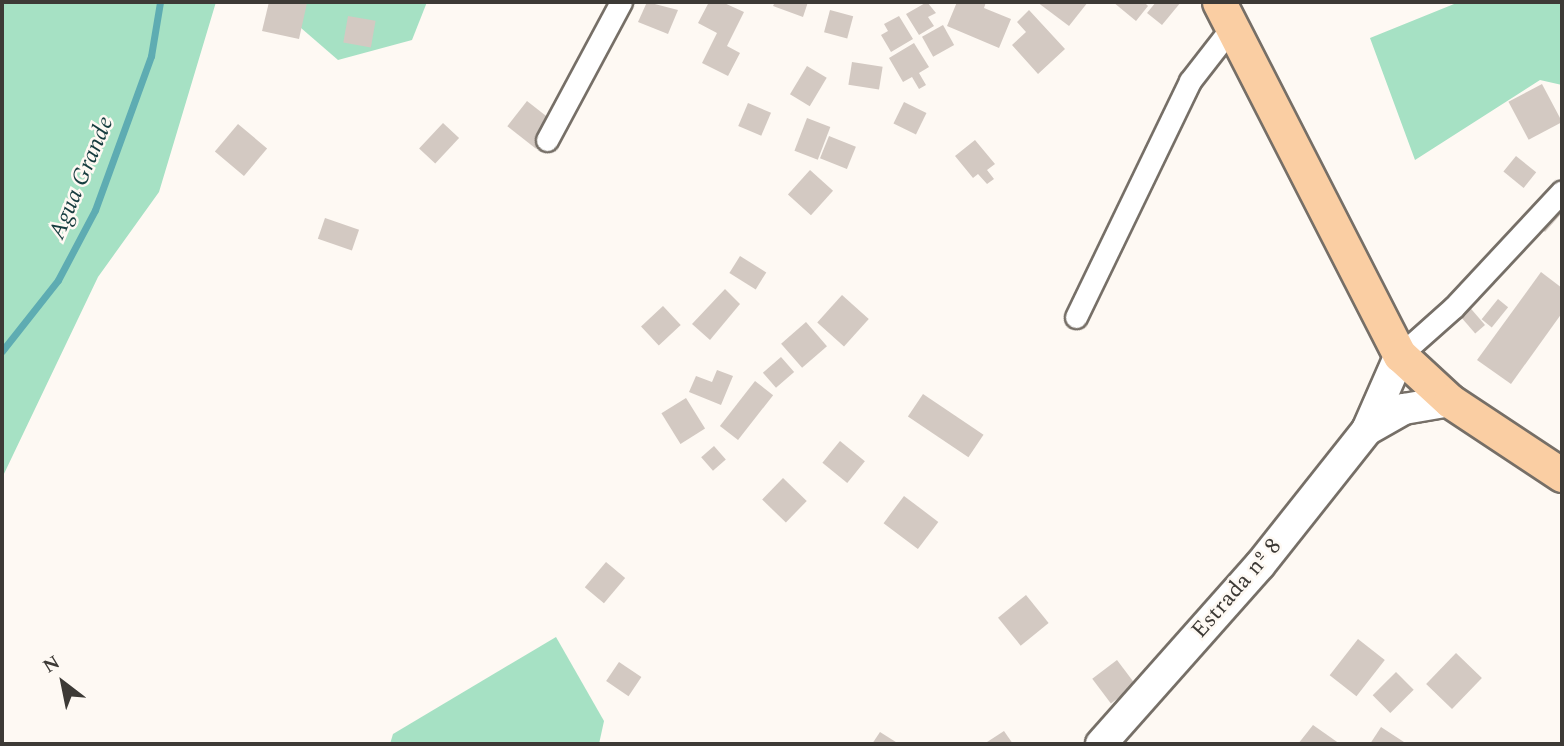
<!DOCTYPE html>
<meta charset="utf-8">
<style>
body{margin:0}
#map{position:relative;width:1564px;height:746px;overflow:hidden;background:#fef9f3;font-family:Spectral,serif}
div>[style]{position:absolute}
.green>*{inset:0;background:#a6e1c4}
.stream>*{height:7px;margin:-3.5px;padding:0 3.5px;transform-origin:3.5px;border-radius:3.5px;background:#5eacb2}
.building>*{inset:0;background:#d3c9c2;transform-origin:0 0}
.roads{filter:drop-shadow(2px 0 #766f67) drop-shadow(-2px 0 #766f67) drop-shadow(0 2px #766f67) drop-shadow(0 -2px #766f67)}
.minor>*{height:21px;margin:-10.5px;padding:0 10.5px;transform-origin:10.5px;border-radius:10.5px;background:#fff}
.secondary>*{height:30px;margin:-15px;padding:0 15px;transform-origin:15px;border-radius:15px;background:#fff}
.primary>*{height:33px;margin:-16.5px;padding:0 16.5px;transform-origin:16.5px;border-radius:16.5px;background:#facea3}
span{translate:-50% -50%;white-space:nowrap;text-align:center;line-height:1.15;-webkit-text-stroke:5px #fef9f3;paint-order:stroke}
.street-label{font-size:23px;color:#3d3a36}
.water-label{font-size:24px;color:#163c3f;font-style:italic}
.frame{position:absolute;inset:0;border:4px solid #3d3a36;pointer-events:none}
.north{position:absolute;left:28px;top:648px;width:70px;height:70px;-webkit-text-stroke:5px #fef9f3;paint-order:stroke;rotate:328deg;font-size:19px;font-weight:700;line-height:28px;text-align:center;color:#3d3a36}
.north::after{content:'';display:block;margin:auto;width:24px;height:32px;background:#3d3a36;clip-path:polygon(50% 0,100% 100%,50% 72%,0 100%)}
</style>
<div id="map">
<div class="green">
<i style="clip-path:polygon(2px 2px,216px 2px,159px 192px,98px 277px,2px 478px)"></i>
<i style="clip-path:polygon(271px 2px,427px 2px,412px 40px,338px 60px)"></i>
<i style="clip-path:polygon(1459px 2px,1562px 2px,1562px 85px,1540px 80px,1415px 160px,1370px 38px)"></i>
<i style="clip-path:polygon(556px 637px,604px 721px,599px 744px,390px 744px,393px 734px)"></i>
</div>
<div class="stream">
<i style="left:2px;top:351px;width:90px;rotate:-51.7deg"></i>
<i style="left:58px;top:280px;width:79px;rotate:-62.1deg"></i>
<i style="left:95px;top:210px;width:164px;rotate:-70deg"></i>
<i style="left:151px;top:56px;width:55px;rotate:-80.5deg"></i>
</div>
<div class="building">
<i style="clip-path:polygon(269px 2px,307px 3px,299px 39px,262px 31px)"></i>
<i style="clip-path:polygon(647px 2px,678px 10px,668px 34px,638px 22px)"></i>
<i style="clip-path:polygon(709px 2px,722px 2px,744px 12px,727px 46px,740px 53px,728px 76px,702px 63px,717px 33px,698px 23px)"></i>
<i style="clip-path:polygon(775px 2px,808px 2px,803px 17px,773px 6px)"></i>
<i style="clip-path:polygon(927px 2px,936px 13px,928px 17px,934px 26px,919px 35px,906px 14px)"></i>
<i style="clip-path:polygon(957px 2px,986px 2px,984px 8px,1011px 19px,999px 48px,947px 26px)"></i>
<i style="clip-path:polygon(1037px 2px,1088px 2px,1069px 26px)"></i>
<i style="clip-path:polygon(1113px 2px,1144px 2px,1148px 6px,1136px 21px)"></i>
<i style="clip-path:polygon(1156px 2px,1181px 2px,1162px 25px,1147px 13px)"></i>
<i style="left:830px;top:10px;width:24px;height:23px;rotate:15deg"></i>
<i style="clip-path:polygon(1029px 10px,1065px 49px,1038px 74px,1012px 45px,1026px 32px,1017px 22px)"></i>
<i style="left:348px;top:16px;width:28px;height:27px;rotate:10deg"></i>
<i style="clip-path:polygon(899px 16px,913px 39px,891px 52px,881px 35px,888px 31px,884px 24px)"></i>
<i style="left:943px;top:25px;width:23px;height:24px;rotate:61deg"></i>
<i style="clip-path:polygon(914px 43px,929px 67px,919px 73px,926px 85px,919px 89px,912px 77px,903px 82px,889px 58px)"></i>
<i style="left:852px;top:62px;width:31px;height:23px;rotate:9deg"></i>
<i style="left:807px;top:66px;width:23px;height:33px;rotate:31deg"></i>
<i style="left:1542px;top:84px;width:43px;height:38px;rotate:62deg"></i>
<i style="left:527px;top:101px;width:36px;height:32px;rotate:38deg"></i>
<i style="left:904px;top:102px;width:25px;height:24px;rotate:26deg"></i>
<i style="left:748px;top:103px;width:25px;height:25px;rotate:23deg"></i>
<i style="left:807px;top:118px;width:25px;height:35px;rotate:21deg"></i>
<i style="left:443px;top:123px;width:22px;height:35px;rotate:43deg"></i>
<i style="left:238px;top:124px;width:38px;height:36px;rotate:40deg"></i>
<i style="left:829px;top:136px;width:29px;height:24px;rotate:22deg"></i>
<i style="clip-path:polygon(975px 140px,995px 164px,987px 170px,994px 179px,987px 184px,978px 174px,973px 178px,955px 156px)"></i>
<i style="left:1516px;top:156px;width:26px;height:20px;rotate:39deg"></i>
<i style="left:810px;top:170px;width:31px;height:33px;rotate:42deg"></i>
<i style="clip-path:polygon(1562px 203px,1562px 213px,1545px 232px,1537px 225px)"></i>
<i style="left:325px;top:218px;width:36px;height:22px;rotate:19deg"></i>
<i style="left:740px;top:256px;width:31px;height:20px;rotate:32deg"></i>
<i style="clip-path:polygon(1541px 272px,1562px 288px,1562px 313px,1511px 384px,1477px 360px)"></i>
<i style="clip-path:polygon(725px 289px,740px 304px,710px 340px,692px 324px)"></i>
<i style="left:842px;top:295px;width:36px;height:37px;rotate:42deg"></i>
<i style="left:1498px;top:299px;width:13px;height:26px;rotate:39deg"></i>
<i style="left:1466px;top:303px;width:29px;height:13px;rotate:49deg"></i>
<i style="left:663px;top:306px;width:26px;height:30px;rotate:47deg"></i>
<i style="left:806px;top:322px;width:32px;height:33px;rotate:49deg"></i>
<i style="left:781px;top:357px;width:20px;height:24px;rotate:49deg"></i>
<i style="clip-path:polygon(717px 370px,733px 376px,721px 405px,689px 392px,696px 376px,712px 382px)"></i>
<i style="left:755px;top:381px;width:23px;height:57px;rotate:38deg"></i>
<i style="left:923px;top:394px;width:73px;height:27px;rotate:34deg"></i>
<i style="left:686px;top:398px;width:36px;height:29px;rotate:58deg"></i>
<i style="left:840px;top:441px;width:32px;height:28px;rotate:39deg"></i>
<i style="left:714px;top:446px;width:18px;height:17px;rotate:49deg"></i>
<i style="left:783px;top:478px;width:33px;height:30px;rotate:44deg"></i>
<i style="left:904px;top:496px;width:43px;height:34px;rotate:37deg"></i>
<i style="left:606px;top:562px;width:25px;height:33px;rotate:40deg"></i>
<i style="left:1026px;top:595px;width:36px;height:36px;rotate:51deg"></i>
<i style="left:1358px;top:639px;width:34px;height:46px;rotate:38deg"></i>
<i style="left:1456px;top:653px;width:36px;height:43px;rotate:44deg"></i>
<i style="left:1117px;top:660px;width:31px;height:31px;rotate:53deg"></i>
<i style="left:619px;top:662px;width:27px;height:23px;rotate:34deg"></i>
<i style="left:1396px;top:672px;width:25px;height:33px;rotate:45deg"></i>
<i style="clip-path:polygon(1313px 725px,1340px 744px,1298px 744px)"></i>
<i style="clip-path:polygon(1381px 727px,1407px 744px,1370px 744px)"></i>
<i style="clip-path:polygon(1004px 731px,1013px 744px,984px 744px)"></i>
<i style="clip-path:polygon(880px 732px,899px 744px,872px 744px)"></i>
</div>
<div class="roads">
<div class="minor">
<i style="left:547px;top:140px;width:157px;rotate:-61.8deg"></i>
<i style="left:1076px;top:317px;width:262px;rotate:-64.2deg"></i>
<i style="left:1190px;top:81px;width:68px;rotate:-52.1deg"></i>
<i style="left:1400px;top:355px;width:72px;rotate:-41.6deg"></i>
<i style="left:1454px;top:307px;width:158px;rotate:-47deg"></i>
</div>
<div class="secondary">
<i style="left:1367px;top:430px;width:43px;rotate:-29.6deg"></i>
<i style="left:1404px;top:409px;width:47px;rotate:-9.9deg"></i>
<i style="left:1101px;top:744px;width:239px;rotate:-48.4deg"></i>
<i style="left:1260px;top:565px;width:172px;rotate:-51.6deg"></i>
<i style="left:1367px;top:430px;width:82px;rotate:-66.3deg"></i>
</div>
<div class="primary">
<i style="left:1219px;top:2px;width:397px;rotate:62.9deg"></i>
<i style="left:1400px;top:355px;width:68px;rotate:42.6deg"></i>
<i style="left:1450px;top:401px;width:134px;rotate:33.5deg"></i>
</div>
</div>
<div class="street-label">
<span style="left:1237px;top:589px;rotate:-49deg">Estrada nº 8</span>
</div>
<div class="water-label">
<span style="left:82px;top:178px;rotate:-67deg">Agua Grande</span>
</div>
<div class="frame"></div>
<div class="north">N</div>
</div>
